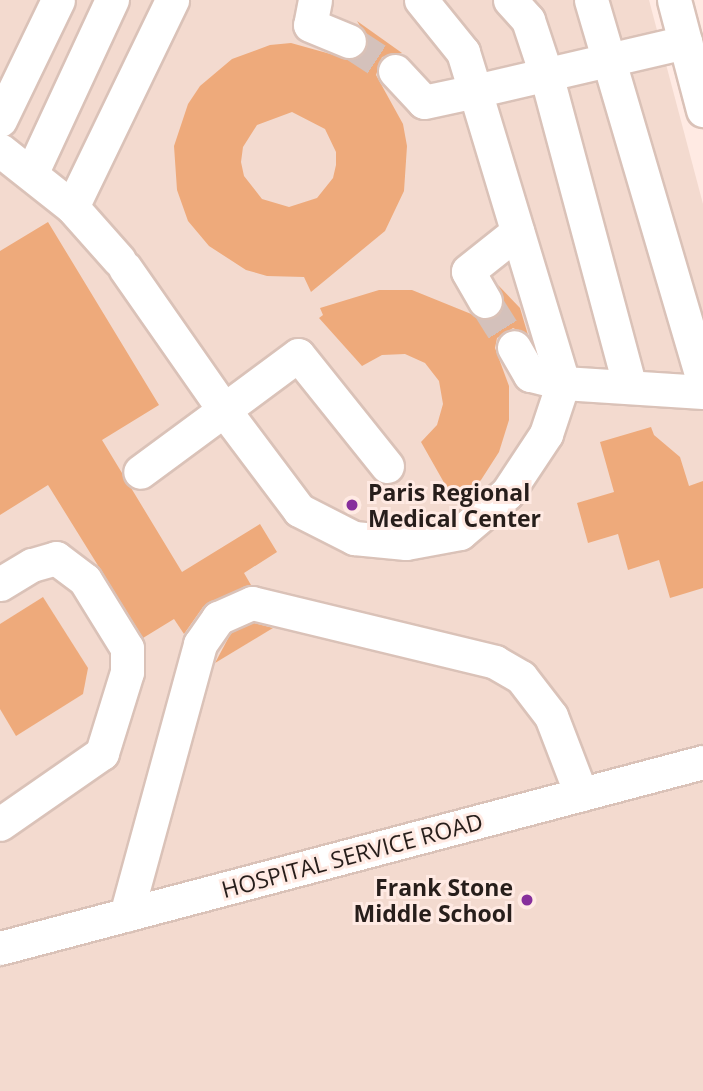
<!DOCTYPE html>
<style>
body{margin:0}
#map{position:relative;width:703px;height:1091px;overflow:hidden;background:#ffeae3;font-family:"Open Sans",sans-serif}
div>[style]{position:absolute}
.built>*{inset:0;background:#f3dacf}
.building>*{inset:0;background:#eeaa7b}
.minor-tunnel>*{height:33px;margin-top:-16.5px;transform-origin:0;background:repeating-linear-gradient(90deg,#d4c1bb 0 33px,transparent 0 50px)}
.roads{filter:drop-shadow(2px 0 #dac2b8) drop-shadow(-2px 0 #dac2b8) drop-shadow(0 2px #dac2b8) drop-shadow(0 -2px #dac2b8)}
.minor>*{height:33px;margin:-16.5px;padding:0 16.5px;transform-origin:16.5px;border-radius:16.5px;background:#fff}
.dots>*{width:19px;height:19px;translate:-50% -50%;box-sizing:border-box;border:4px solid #ffeae3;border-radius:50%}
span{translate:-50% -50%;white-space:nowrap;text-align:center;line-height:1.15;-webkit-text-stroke:6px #ffeae3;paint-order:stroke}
.poi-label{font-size:23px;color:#271e1b;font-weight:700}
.left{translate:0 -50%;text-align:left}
.right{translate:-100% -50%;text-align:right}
.street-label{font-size:23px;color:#271e1b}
</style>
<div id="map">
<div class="built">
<i style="clip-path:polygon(0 0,649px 0,703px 204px,703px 1091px,0 1091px)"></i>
</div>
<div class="building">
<i style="clip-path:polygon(evenodd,357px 21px,402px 53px,382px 57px,376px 75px,403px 124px,407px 146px,404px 191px,385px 231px,311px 292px,304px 277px,267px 276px,246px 270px,209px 246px,188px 221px,177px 190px,174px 146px,188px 104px,200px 86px,232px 59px,270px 45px,291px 43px,352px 60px,366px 49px,368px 39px,357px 21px,292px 112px,325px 129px,336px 152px,336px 165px,333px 178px,317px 198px,289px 207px,262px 199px,244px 176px,241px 162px,243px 147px,257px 125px,292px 112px)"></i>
<i style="clip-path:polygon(48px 222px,159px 405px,102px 440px,182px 572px,260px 524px,277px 552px,244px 573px,251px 585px,203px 607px,184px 634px,174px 619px,143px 638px,48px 485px,0 515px,0 251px)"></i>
<i style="clip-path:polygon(498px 285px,520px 308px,528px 335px,513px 328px,497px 338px,495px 348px,509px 386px,509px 420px,499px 452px,481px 480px,455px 502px,421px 442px,437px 425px,443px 404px,439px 381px,425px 363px,405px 354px,382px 355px,362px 366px,319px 318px,323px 315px,320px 308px,379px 290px,412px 290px,486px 320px,502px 310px,504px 300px)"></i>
<i style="clip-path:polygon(651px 427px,654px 435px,680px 457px,689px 486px,703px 481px,703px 588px,670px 598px,659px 560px,628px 570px,618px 534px,588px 543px,577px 503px,614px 492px,600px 442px)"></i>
<i style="clip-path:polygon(43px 597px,88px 668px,83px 694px,16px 736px,0 709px,0 624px)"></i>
<i style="clip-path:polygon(254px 623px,273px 628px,215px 663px,231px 633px)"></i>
</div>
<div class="minor-tunnel">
<i style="left:349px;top:41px;width:55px;rotate:33.1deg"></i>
<i style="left:485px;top:301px;width:54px;rotate:57.8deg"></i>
</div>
<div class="roads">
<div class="minor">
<i style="left:315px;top:0;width:25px;rotate:101deg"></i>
<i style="left:310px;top:25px;width:42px;rotate:22.3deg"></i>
<i style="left:421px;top:0;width:67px;rotate:51.1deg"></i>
<i style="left:463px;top:52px;width:41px;rotate:72.9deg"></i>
<i style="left:475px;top:91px;width:216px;rotate:-13.1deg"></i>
<i style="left:510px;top:0;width:27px;rotate:48deg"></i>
<i style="left:528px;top:20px;width:57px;rotate:71.6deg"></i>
<i style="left:546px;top:74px;width:324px;rotate:75deg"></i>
<i style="left:591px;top:0;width:397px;rotate:73.6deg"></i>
<i style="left:674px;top:0;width:114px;rotate:75.2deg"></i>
<i style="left:395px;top:71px;width:42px;rotate:46.9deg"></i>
<i style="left:424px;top:102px;width:52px;rotate:-12.2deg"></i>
<i style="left:475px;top:91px;width:305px;rotate:73.2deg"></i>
<i style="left:563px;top:383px;width:140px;rotate:3.7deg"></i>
<i style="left:0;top:120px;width:133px;rotate:-64.2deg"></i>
<i style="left:0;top:150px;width:92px;rotate:38.4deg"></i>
<i style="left:72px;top:207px;width:71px;rotate:48.4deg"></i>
<i style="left:32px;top:172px;width:190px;rotate:-65.1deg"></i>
<i style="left:72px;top:207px;width:230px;rotate:-64.2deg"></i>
<i style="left:125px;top:268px;width:173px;rotate:55.1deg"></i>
<i style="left:224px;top:410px;width:104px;rotate:143.6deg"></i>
<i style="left:485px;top:301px;width:34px;rotate:-120deg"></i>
<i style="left:468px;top:271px;width:63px;rotate:-38.5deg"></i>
<i style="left:387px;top:466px;width:142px;rotate:-128.7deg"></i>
<i style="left:298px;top:355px;width:92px;rotate:143.4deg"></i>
<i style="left:224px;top:410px;width:125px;rotate:53.1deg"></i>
<i style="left:299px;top:510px;width:62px;rotate:27deg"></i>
<i style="left:354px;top:538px;width:52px;rotate:5.5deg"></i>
<i style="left:406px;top:543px;width:55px;rotate:-10.5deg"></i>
<i style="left:460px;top:533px;width:62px;rotate:-40.4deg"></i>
<i style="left:507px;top:493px;width:71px;rotate:-56.5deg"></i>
<i style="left:546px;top:434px;width:54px;rotate:-71.6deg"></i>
<i style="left:563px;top:383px;width:34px;rotate:-166deg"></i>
<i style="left:530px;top:375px;width:32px;rotate:-120deg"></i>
<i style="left:0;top:584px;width:37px;rotate:-31deg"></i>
<i style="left:32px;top:565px;width:25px;rotate:-16deg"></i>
<i style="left:56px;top:558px;width:36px;rotate:37deg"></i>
<i style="left:85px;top:580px;width:80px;rotate:58.3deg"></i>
<i style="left:127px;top:648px;width:24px;rotate:90deg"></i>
<i style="left:127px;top:672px;width:85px;rotate:107.2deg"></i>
<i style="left:102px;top:753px;width:124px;rotate:145.2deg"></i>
<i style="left:126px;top:915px;width:281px;rotate:-74.7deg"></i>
<i style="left:200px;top:644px;width:32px;rotate:-55deg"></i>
<i style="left:218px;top:618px;width:37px;rotate:-24deg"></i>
<i style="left:252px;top:603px;width:250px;rotate:13.6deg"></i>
<i style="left:495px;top:662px;width:30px;rotate:30deg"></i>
<i style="left:521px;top:677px;width:49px;rotate:52.4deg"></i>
<i style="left:551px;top:716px;width:84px;rotate:69deg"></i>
<i style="left:0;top:948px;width:727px;rotate:-14.82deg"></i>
</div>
</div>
<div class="dots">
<i style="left:352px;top:505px;background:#872f9c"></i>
<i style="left:527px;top:900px;background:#872f9c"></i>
</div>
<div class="poi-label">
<span class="left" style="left:368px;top:505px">Paris Regional<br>Medical Center</span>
<span class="right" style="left:513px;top:900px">Frank Stone<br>Middle School</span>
</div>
<div class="street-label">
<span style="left:352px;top:855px;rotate:-15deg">HOSPITAL SERVICE ROAD</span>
</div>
</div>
